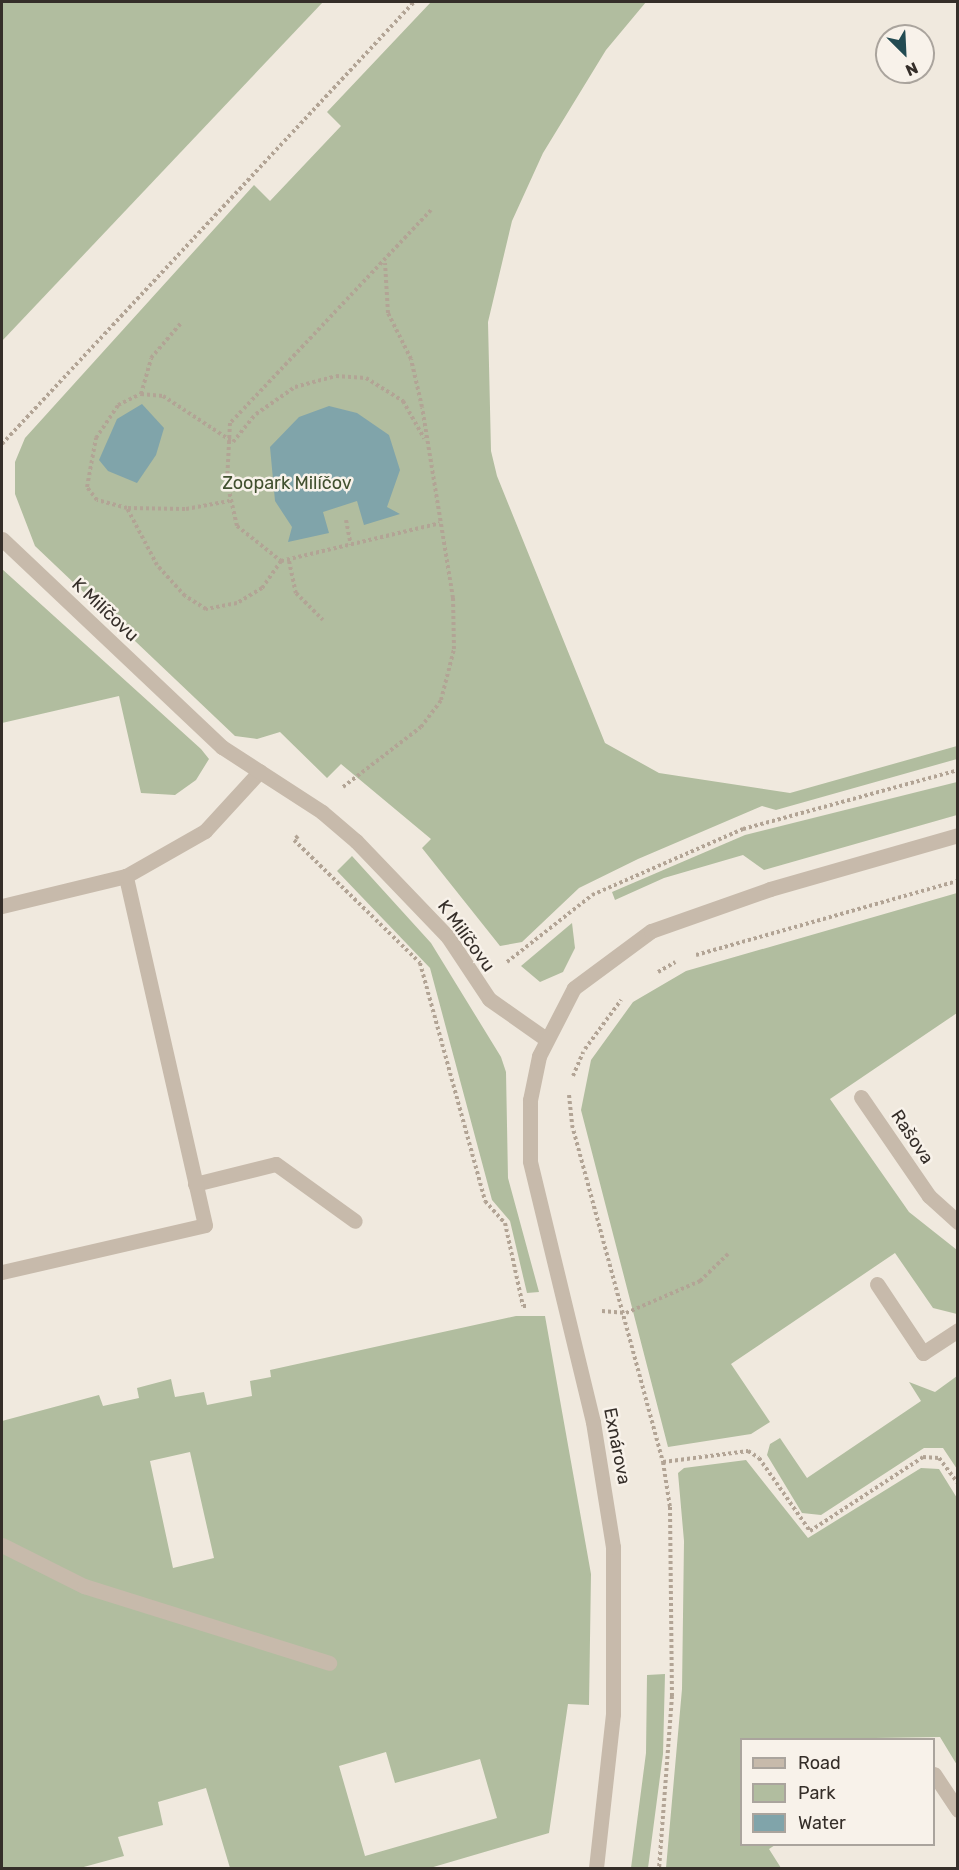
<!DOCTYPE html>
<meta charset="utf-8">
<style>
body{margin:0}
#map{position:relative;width:959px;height:1870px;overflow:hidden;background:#f0e9de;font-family:Rubik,sans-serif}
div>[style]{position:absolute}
.green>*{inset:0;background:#b1bd9f}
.water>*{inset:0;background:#80a4aa}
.path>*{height:4px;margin-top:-2px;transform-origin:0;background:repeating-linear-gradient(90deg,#b2a495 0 3px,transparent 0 6px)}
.lane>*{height:15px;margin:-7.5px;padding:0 7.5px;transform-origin:7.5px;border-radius:7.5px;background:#c7baab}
.street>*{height:15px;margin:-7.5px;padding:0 7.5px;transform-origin:7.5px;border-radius:7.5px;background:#c7baab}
span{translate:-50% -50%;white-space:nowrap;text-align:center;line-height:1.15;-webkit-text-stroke:5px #f8f2ea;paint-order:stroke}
.park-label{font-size:18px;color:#425130}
.street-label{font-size:18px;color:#352e29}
.frame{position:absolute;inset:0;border:3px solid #352e29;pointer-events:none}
.legend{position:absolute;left:740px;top:1738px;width:195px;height:108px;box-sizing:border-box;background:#f8f2ea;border:2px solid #aaa49d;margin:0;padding:8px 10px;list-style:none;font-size:18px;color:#352e29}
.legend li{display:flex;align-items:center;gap:12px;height:30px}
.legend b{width:30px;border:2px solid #aaa49d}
.north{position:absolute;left:875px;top:24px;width:60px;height:60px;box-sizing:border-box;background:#f8f2ea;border:2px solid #aaa49d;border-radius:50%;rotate:156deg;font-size:16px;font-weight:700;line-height:24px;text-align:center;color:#352e29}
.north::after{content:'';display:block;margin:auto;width:21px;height:27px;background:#234b52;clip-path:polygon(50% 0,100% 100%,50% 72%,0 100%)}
</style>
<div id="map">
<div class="green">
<i style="clip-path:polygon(2px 2px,323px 2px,2px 341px)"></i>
<i style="clip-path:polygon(431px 2px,646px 2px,606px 50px,543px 153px,512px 221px,488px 322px,491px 451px,497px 476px,605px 743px,659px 773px,790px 793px,957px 746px,957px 759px,776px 810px,762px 806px,638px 859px,579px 888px,522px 942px,500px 946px,422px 848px,431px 839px,341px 764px,327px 778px,280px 732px,257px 739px,235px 736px,35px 546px,15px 494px,15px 462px,25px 438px,254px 185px,270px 201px,341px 126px,327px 112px)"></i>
<i style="clip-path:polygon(2px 569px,201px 749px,209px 759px,196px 780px,175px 795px,141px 793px,119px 696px,2px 723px)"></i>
<i style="clip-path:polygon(957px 782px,957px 815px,764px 870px,743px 855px,664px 878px,615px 900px,612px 892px,745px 835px)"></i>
<i style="clip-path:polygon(352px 856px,431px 943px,501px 1057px,506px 1072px,508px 1178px,539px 1292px,527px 1293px,510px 1221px,492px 1200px,430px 968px,337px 871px)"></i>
<i style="clip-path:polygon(957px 893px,957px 1013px,830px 1099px,909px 1212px,957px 1250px,957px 1314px,933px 1308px,895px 1253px,731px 1364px,770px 1422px,751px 1434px,668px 1447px,581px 1110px,591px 1060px,633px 1002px,686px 971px)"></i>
<i style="clip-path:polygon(572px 923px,575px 948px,563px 972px,540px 982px,521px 966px)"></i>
<i style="clip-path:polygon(evenodd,516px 1316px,545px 1316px,591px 1574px,589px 1705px,568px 1704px,549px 1833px,430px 1868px,230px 1868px,206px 1788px,158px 1802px,163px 1825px,118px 1837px,124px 1856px,80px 1868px,2px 1868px,2px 1421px,99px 1395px,103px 1406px,139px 1398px,137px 1388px,171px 1379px,175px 1397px,204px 1392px,207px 1405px,252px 1396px,250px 1381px,271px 1377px,270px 1370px,516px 1316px,190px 1452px,214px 1558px,173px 1568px,150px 1461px,190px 1452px,516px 1316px,386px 1752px,395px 1783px,480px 1759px,497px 1818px,365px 1856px,339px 1766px,386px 1752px)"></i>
<i style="clip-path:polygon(957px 1376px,957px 1469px,943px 1448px,924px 1448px,821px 1515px,802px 1513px,767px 1455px,770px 1444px,780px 1438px,807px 1478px,921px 1401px,909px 1382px,935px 1392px)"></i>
<i style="clip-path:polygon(746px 1460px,808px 1538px,921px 1468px,939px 1469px,957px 1498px,957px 1765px,940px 1737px,742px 1740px,742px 1844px,775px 1845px,769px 1849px,781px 1868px,666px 1868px,682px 1689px,684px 1541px,678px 1473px,684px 1468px)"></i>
<i style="clip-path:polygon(665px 1674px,663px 1754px,648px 1868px,631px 1868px,646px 1753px,647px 1675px)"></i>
</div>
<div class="water">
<i style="clip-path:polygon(142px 404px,164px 428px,156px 455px,137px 483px,108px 471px,99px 460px,117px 419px)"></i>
<i style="clip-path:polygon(329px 406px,357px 413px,389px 435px,400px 470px,387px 507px,400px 514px,364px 525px,357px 501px,323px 512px,329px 533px,288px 542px,292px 527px,275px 501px,270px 447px,299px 417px)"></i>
</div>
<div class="path">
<i style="left:431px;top:210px;width:293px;rotate:133.3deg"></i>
<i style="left:230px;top:423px;width:59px;rotate:92.9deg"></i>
<i style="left:227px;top:482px;width:45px;rotate:77.2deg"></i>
<i style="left:237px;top:526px;width:56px;rotate:38.5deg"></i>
<i style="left:281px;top:561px;width:163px;rotate:-13.4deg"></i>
<i style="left:141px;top:394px;width:37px;rotate:-74deg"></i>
<i style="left:151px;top:358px;width:46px;rotate:-49.4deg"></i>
<i style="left:2px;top:444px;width:604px;rotate:-47.01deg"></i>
<i style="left:128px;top:508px;width:58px;rotate:1deg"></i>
<i style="left:186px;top:509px;width:44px;rotate:-10.5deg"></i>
<i style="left:346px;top:520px;width:25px;rotate:79deg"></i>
<i style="left:281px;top:561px;width:33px;rotate:125deg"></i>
<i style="left:262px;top:588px;width:29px;rotate:149deg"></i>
<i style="left:237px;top:603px;width:32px;rotate:169deg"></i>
<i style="left:206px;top:609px;width:25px;rotate:-148deg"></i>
<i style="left:185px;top:596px;width:42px;rotate:-132.1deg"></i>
<i style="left:157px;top:565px;width:64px;rotate:-117.8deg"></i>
<i style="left:127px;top:508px;width:31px;rotate:-165deg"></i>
<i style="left:97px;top:500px;width:16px;rotate:-128deg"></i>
<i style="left:87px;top:487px;width:50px;rotate:-79.6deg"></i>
<i style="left:96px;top:438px;width:40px;rotate:-56deg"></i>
<i style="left:118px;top:405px;width:25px;rotate:-26deg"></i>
<i style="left:141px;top:394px;width:22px;rotate:5deg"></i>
<i style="left:163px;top:396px;width:84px;rotate:33.3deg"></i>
<i style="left:233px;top:442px;width:36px;rotate:-51deg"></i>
<i style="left:256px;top:414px;width:47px;rotate:-34.7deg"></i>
<i style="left:295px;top:387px;width:42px;rotate:-15deg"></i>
<i style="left:336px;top:376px;width:30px;rotate:4deg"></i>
<i style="left:366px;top:378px;width:44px;rotate:31.9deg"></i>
<i style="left:403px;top:401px;width:43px;rotate:60.4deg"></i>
<i style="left:289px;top:561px;width:33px;rotate:78deg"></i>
<i style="left:296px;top:593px;width:38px;rotate:45deg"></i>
<i style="left:343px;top:787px;width:98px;rotate:-37.6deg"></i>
<i style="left:421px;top:727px;width:34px;rotate:-53deg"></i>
<i style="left:441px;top:700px;width:53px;rotate:-75.7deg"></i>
<i style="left:454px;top:649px;width:51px;rotate:-91.1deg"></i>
<i style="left:453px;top:598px;width:193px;rotate:-99.2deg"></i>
<i style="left:422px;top:407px;width:49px;rotate:-102.9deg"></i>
<i style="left:411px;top:359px;width:51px;rotate:-116.6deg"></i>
<i style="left:388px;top:313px;width:50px;rotate:-93.4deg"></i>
<i style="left:298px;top:836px;width:6px;rotate:135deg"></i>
<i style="left:294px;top:840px;width:176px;rotate:44.3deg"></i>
<i style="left:420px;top:963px;width:247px;rotate:74.7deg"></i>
<i style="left:485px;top:1201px;width:30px;rotate:48deg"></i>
<i style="left:505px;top:1223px;width:85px;rotate:77.8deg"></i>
<i style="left:523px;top:1306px;width:6px"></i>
<i style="left:696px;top:955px;width:272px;rotate:-15.8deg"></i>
<i style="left:507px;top:962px;width:108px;rotate:-38.2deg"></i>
<i style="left:592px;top:895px;width:165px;rotate:-23.6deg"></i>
<i style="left:743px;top:829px;width:223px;rotate:-15.3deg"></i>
<i style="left:658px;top:972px;width:20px;rotate:-30deg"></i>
<i style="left:585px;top:1049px;width:61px;rotate:-53.7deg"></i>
<i style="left:573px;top:1076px;width:26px;rotate:-67deg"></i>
<i style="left:569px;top:1095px;width:30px;rotate:84deg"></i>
<i style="left:572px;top:1125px;width:349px;rotate:74.9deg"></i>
<i style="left:663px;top:1462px;width:46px;rotate:81.2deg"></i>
<i style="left:670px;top:1507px;width:189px;rotate:89.4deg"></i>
<i style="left:672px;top:1696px;width:172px;rotate:94.3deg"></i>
<i style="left:602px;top:1311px;width:24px;rotate:5deg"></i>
<i style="left:626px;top:1313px;width:81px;rotate:-23.4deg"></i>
<i style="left:700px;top:1281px;width:39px;rotate:-44deg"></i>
<i style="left:663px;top:1462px;width:86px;rotate:-7.4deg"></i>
<i style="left:748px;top:1451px;width:13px;rotate:32deg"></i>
<i style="left:759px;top:1458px;width:89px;rotate:55.1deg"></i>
<i style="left:810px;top:1531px;width:135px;rotate:-33.2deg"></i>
<i style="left:923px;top:1457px;width:16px;rotate:4deg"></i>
<i style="left:939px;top:1458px;width:31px;rotate:53deg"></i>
</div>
<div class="lane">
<i style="left:2px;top:906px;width:128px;rotate:-13.6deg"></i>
<i style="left:195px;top:1184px;width:83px;rotate:-13.9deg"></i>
<i style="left:276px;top:1164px;width:97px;rotate:35.8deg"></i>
<i style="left:2px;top:1272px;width:208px;rotate:-13deg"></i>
<i style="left:205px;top:1225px;width:358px;rotate:-102.8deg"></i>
<i style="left:126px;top:876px;width:91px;rotate:-29.7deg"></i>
<i style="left:205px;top:831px;width:81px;rotate:-47.5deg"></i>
<i style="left:877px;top:1284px;width:83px;rotate:56.3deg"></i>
<i style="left:923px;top:1353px;width:42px;rotate:-33.3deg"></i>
<i style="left:2px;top:1545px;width:92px;rotate:26.6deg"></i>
<i style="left:84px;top:1586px;width:257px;rotate:17.4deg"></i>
<i style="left:934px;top:1774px;width:43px;rotate:56.3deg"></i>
</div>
<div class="street">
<i style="left:2px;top:539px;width:303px;rotate:43.4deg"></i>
<i style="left:222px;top:747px;width:119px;rotate:33deg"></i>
<i style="left:322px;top:812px;width:45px;rotate:40.5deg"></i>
<i style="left:356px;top:841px;width:133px;rotate:46.2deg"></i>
<i style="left:448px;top:937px;width:74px;rotate:56.5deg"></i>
<i style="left:489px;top:999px;width:70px;rotate:35.1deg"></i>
<i style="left:861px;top:1097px;width:120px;rotate:55.5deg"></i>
<i style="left:929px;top:1196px;width:39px;rotate:42deg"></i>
<i style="left:596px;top:1868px;width:155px;rotate:-83.7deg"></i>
<i style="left:613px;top:1714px;width:167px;rotate:-90deg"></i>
<i style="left:613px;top:1547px;width:127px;rotate:-99.1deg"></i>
<i style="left:593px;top:1422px;width:268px;rotate:-103.6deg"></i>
<i style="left:530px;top:1161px;width:61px;rotate:-90deg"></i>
<i style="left:530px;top:1100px;width:45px;rotate:-78.4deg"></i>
<i style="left:539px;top:1056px;width:76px;rotate:-62.8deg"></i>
<i style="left:574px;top:988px;width:96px;rotate:-36.5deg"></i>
<i style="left:651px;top:931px;width:126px;rotate:-19.4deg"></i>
<i style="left:770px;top:889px;width:196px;rotate:-16deg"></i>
</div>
<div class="park-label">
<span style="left:287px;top:483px">Zoopark Milíčov</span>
</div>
<div class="street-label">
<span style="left:105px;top:610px;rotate:43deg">K Milíčovu</span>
<span style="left:466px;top:936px;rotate:54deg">K Milíčovu</span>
<span style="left:912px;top:1137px;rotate:56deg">Rašova</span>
<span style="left:617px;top:1446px;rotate:79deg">Exnárova</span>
</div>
<div class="frame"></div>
<ul class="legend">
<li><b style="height:8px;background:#c7baab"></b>Road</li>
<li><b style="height:16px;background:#b1bd9f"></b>Park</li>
<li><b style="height:16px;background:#80a4aa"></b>Water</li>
</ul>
<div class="north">N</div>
</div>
